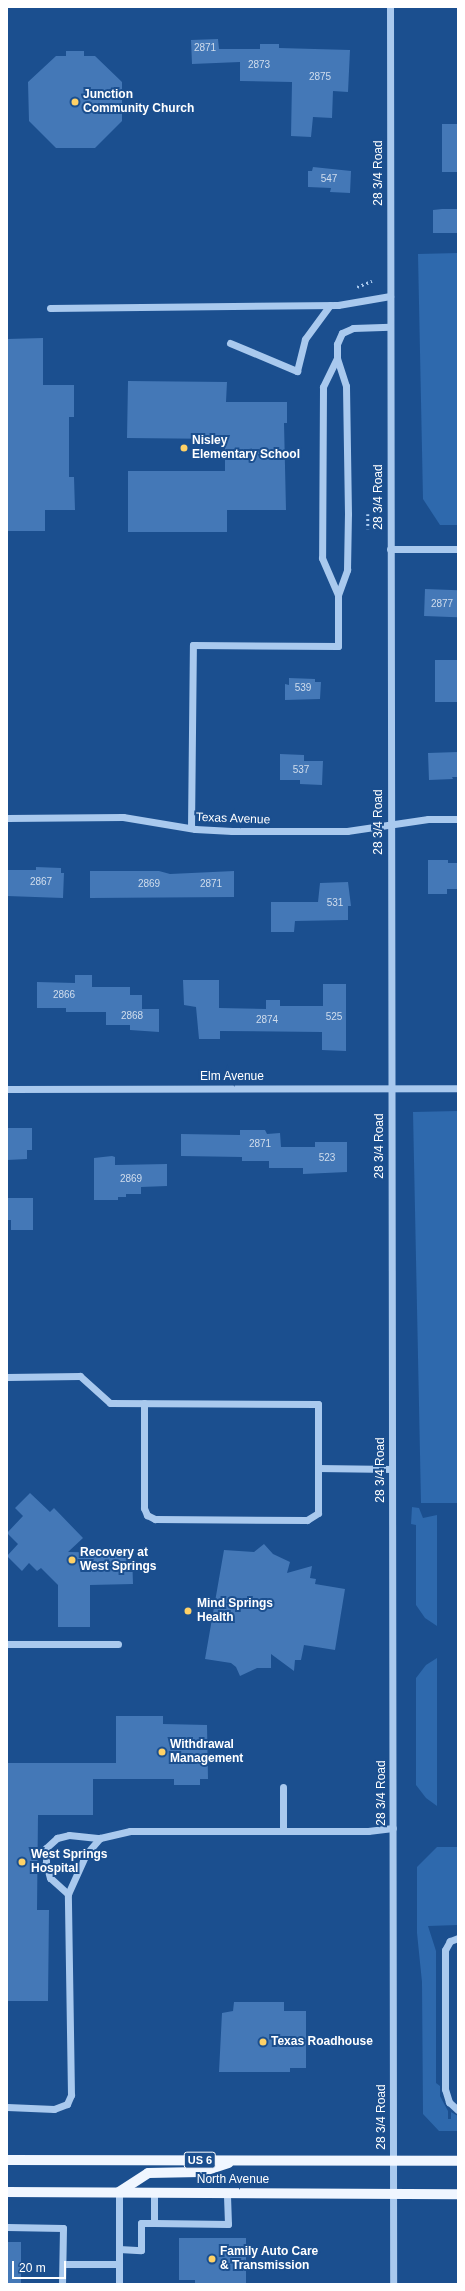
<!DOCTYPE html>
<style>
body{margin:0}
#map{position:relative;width:465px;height:2291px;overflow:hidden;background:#1b4f8f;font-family:Arial,sans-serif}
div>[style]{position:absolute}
.green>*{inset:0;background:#2e69ad}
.building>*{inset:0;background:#4478b7;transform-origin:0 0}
.path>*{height:2.5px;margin-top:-1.25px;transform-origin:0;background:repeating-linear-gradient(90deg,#a9c9ee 0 2px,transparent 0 5px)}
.minor>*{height:7px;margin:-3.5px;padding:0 3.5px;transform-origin:3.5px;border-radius:3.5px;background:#a9c9ee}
.major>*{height:10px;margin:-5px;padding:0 5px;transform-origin:5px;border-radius:5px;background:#f0f6ff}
.dots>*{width:11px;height:11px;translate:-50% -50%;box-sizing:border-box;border:2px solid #1b4f8f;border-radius:50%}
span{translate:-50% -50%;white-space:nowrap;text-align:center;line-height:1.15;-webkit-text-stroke:4px #1b4f8f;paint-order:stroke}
.number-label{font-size:10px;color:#d0dded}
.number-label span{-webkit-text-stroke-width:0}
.shield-label span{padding:1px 3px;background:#1b4f8f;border:1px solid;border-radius:3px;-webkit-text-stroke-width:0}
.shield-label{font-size:11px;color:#fff;font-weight:700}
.poi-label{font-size:12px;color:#fff;font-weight:700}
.left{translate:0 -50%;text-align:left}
.street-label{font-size:12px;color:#fff}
.frame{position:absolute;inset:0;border:8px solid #fff;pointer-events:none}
.scale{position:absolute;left:12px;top:2261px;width:54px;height:18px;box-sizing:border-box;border:2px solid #fff;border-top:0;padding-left:5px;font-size:12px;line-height:14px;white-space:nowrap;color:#fff;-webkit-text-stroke:3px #1b4f8f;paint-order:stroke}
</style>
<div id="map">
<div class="green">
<i style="clip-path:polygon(458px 253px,458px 525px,440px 525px,423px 499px,418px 254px)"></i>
<i style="clip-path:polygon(458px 1111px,458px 1503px,421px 1503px,413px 1112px)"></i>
<i style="clip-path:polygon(412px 1507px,419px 1508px,423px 1518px,437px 1515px,437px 1626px,425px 1618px,416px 1605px,416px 1525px,411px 1524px)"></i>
<i style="clip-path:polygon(437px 1658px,437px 1806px,426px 1798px,416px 1785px,416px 1678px,426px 1665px)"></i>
<i style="clip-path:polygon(437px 1847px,458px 1847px,458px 1925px,428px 1926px,436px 1951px,436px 2083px,440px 2086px,440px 2096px,448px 2111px,448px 2119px,451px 2119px,451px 2112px,458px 2116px,458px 2131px,439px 2131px,423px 2114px,422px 1982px,417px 1933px,417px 1867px)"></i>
</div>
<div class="building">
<i style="clip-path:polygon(218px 39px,219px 49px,260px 49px,260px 44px,279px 44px,279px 48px,350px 50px,348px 92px,333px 91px,332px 118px,313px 117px,311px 137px,291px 136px,292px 82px,240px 81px,240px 62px,192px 64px,191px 40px)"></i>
<i style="clip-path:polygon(66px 51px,84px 51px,84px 56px,95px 56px,122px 82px,122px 121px,95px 148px,56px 148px,29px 121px,28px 82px,56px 56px,66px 56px)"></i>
<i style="left:442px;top:124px;width:16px;height:48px"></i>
<i style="clip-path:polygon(313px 167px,351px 171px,350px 193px,330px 192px,331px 188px,308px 187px,308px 171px,312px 171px)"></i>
<i style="clip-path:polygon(442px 209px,458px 209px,458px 233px,433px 233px,433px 210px)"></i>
<i style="clip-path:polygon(43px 338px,43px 385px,74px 385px,74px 417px,69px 417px,69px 477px,74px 477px,75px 510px,45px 510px,45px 531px,7px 531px,7px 339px)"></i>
<i style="clip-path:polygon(128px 381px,227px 382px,226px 402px,287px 402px,287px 423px,284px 423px,286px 510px,227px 510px,227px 532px,128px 532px,128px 471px,225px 471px,225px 439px,127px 438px)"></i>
<i style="left:425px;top:589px;width:33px;height:27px;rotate:2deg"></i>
<i style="left:435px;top:660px;width:22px;height:42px"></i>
<i style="clip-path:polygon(289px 678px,315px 679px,315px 682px,321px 682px,320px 699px,285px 700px,285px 684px,289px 685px)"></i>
<i style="clip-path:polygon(458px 752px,458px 777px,452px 777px,453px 779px,429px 780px,428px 753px)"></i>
<i style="clip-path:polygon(280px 754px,304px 755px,304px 761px,323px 761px,322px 785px,300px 784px,300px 780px,280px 780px)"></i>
<i style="clip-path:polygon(428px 860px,448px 860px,448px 863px,458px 863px,458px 889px,447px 889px,447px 894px,428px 894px)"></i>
<i style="clip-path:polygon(36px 867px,61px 868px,61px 873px,64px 873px,63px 898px,7px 896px,7px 870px,36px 870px)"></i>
<i style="clip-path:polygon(90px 871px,159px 871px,170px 874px,234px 871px,234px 897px,90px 898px)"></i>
<i style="clip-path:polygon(348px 882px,351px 906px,348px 906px,348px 920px,295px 921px,294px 932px,271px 932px,271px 902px,318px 902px,320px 883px)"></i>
<i style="clip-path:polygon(75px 975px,92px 975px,92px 987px,130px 987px,130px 995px,142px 995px,142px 1009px,159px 1009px,159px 1032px,130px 1030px,130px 1025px,106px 1025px,106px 1012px,66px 1012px,66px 1008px,37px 1008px,37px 982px,75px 983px)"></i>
<i style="clip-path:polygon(183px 980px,219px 980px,219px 1008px,266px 1009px,266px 1000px,280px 1000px,280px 1006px,323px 1006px,323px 984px,346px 984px,346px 1051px,322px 1050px,322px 1032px,220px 1031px,220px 1039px,199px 1039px,196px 1007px,184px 1005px)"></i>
<i style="clip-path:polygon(7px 1128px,32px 1128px,32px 1150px,27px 1150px,27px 1159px,7px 1160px)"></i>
<i style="clip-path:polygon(240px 1130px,265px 1130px,267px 1134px,280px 1133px,281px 1147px,315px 1147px,315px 1142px,347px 1142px,347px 1172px,303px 1174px,303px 1168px,269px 1168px,269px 1161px,242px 1161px,242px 1157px,181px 1156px,181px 1134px,240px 1135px)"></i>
<i style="clip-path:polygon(112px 1156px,115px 1157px,115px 1165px,167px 1164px,167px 1186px,141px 1187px,141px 1194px,126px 1194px,126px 1197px,118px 1197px,118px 1200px,94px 1200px,94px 1158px)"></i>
<i style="clip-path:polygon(7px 1198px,33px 1198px,33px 1230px,11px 1230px,11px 1220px,7px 1220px)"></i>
<i style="clip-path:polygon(30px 1493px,50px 1512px,54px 1508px,83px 1538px,68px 1552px,132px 1553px,133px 1584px,90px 1585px,90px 1627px,58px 1627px,58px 1585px,41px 1568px,37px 1571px,29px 1563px,22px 1571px,7px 1556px,18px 1544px,7px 1533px,23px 1516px,15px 1508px)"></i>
<i style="clip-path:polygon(264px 1544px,273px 1554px,290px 1562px,287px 1573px,312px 1566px,310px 1578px,316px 1579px,315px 1584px,345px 1589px,335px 1650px,304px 1645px,301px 1660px,295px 1660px,294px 1671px,271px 1654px,271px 1668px,257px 1668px,240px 1676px,236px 1667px,231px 1663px,205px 1659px,224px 1550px,254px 1552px)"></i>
<i style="clip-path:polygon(116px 1716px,163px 1716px,163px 1724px,207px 1725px,208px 1779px,200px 1779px,200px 1785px,174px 1785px,174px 1779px,93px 1779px,93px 1815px,38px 1815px,37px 1910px,49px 1910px,48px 2001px,7px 2001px,7px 1763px,116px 1763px)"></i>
<i style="clip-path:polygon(234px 2002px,284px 2002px,284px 2011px,306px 2011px,306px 2068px,290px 2068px,290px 2072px,219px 2072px,222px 2013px,233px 2011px)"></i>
<i style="clip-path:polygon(179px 2238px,246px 2238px,246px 2284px,195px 2284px,195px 2280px,179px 2280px)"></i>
<i style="left:7px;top:2242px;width:14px;height:42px"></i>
</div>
<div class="path">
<i style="left:357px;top:287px;width:16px;rotate:-22deg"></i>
<i style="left:368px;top:514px;width:15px;rotate:90deg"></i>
</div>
<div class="minor">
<i style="left:390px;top:7px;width:2277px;rotate:89.92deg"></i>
<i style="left:50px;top:308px;width:288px;rotate:-0.6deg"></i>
<i style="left:338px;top:305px;width:53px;rotate:-9.8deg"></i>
<i style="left:230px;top:343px;width:73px;rotate:22.7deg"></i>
<i style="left:297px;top:371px;width:33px;rotate:-76deg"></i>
<i style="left:305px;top:339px;width:42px;rotate:-53.7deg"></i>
<i style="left:337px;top:358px;width:32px;rotate:116deg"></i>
<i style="left:323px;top:387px;width:171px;rotate:90.3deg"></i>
<i style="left:322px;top:558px;width:40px;rotate:66.6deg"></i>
<i style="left:390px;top:549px;width:68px"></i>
<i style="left:7px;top:818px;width:116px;rotate:-0.5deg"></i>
<i style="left:123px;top:817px;width:73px;rotate:9.5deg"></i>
<i style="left:195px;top:829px;width:37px;rotate:3deg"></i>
<i style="left:232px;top:831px;width:115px"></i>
<i style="left:347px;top:831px;width:82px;rotate:-8.4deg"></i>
<i style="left:428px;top:819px;width:30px"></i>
<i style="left:191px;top:828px;width:183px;rotate:-89.4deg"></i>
<i style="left:193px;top:645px;width:145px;rotate:0.4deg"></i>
<i style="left:338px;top:646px;width:51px;rotate:-90deg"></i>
<i style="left:338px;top:595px;width:27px;rotate:-70deg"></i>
<i style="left:347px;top:570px;width:56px;rotate:-89deg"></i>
<i style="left:348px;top:514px;width:128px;rotate:-90.9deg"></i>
<i style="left:346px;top:386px;width:29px;rotate:-108deg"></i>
<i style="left:337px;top:358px;width:14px;rotate:-90deg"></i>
<i style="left:337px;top:344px;width:12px;rotate:-66deg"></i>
<i style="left:342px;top:333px;width:12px;rotate:-24deg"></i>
<i style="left:353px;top:328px;width:37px;rotate:-2deg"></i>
<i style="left:7px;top:1089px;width:451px;rotate:-0.1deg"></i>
<i style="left:7px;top:1377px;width:73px;rotate:-0.8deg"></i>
<i style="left:80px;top:1376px;width:40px;rotate:42deg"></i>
<i style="left:110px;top:1403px;width:208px;rotate:0.3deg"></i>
<i style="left:318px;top:1404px;width:64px;rotate:90deg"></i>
<i style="left:318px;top:1468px;width:74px;rotate:0.8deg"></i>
<i style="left:144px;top:1403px;width:105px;rotate:90deg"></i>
<i style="left:144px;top:1508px;width:8px;rotate:67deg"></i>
<i style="left:147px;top:1515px;width:9px;rotate:27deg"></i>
<i style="left:155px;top:1519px;width:152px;rotate:0.4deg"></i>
<i style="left:307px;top:1520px;width:13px;rotate:-32deg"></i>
<i style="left:318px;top:1513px;width:45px;rotate:-90deg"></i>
<i style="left:7px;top:1644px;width:111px"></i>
<i style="left:283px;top:1787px;width:44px;rotate:90deg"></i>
<i style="left:100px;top:1838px;width:21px;rotate:131deg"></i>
<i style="left:86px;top:1854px;width:44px;rotate:114.2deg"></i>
<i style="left:68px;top:1894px;width:24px;rotate:-138deg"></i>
<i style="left:50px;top:1878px;width:16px;rotate:-105deg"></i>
<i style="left:46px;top:1863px;width:15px;rotate:-90deg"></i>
<i style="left:46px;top:1848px;width:15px;rotate:-42deg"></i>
<i style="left:57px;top:1838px;width:12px;rotate:-14deg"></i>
<i style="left:69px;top:1835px;width:31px;rotate:6deg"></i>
<i style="left:100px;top:1838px;width:31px;rotate:-13deg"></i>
<i style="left:130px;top:1831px;width:238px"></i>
<i style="left:368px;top:1831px;width:25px;rotate:-7deg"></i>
<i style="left:458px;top:1938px;width:9px;rotate:159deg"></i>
<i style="left:450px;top:1941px;width:10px;rotate:119deg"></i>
<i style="left:445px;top:1950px;width:139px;rotate:90deg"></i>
<i style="left:445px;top:2089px;width:14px;rotate:73deg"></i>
<i style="left:449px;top:2102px;width:12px;rotate:42deg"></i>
<i style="left:7px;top:2107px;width:47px;rotate:2.4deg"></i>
<i style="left:54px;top:2109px;width:14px;rotate:-21deg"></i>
<i style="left:67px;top:2104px;width:10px;rotate:-66deg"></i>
<i style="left:71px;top:2095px;width:201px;rotate:-90.9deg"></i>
<i style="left:119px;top:2192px;width:92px;rotate:90deg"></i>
<i style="left:154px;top:2193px;width:30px;rotate:90deg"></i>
<i style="left:154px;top:2223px;width:74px;rotate:0.8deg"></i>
<i style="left:228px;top:2224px;width:31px;rotate:-92deg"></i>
<i style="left:7px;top:2227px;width:56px;rotate:1deg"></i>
<i style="left:63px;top:2228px;width:56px;rotate:91deg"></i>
<i style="left:119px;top:2249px;width:22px;rotate:3deg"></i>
<i style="left:141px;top:2250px;width:27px;rotate:-90deg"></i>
<i style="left:141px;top:2223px;width:13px"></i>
<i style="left:63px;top:2264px;width:56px"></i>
</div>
<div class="major">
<i style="left:7px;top:2160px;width:451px;rotate:0.1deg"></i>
<i style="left:7px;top:2192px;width:451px;rotate:0.3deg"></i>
<i style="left:119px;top:2192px;width:35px;rotate:-33deg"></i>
<i style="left:148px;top:2173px;width:53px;rotate:-1.1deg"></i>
<i style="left:201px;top:2172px;width:29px;rotate:-18deg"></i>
</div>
<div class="dots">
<i style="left:75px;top:102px;background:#ffd166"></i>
<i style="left:184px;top:448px;background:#ffd166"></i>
<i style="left:72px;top:1560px;background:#ffd166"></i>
<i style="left:188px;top:1611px;background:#ffd166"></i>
<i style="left:162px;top:1752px;background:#ffd166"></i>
<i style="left:22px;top:1862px;background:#ffd166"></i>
<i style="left:263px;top:2042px;background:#ffd166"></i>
<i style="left:212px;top:2259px;background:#ffd166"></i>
</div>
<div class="number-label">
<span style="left:205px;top:48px">2871</span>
<span style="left:259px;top:65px">2873</span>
<span style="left:320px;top:77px">2875</span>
<span style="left:329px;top:179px">547</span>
<span style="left:442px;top:604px">2877</span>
<span style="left:303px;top:688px">539</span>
<span style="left:301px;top:770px">537</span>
<span style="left:41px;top:882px">2867</span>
<span style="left:149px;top:884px">2869</span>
<span style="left:211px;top:884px">2871</span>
<span style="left:335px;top:903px">531</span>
<span style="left:64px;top:995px">2866</span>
<span style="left:132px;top:1016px">2868</span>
<span style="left:334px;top:1017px">525</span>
<span style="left:267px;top:1020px">2874</span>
<span style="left:260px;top:1144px">2871</span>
<span style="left:327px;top:1158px">523</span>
<span style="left:131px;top:1179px">2869</span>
</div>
<div class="shield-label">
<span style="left:200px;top:2160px">US 6</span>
</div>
<div class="poi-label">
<span class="left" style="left:83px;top:102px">Junction<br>Community Church</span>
<span class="left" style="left:192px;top:448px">Nisley<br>Elementary School</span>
<span class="left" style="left:80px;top:1560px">Recovery at<br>West Springs</span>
<span class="left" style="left:197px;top:1611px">Mind Springs<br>Health</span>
<span class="left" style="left:170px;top:1752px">Withdrawal<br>Management</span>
<span class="left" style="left:31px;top:1862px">West Springs<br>Hospital</span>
<span class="left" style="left:271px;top:2042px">Texas Roadhouse</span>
<span class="left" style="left:220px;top:2259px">Family Auto Care<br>&amp; Transmission</span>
</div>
<div class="street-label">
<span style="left:379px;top:173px;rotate:-90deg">28 3/4 Road</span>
<span style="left:379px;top:497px;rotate:-90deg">28 3/4 Road</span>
<span style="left:233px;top:819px;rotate:2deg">Texas Avenue</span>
<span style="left:379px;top:822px;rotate:-90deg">28 3/4 Road</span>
<span style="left:232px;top:1077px">Elm Avenue</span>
<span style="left:380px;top:1146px;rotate:-90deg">28 3/4 Road</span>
<span style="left:381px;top:1470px;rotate:-90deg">28 3/4 Road</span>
<span style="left:382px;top:1793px;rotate:-90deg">28 3/4 Road</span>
<span style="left:382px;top:2117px;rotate:-90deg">28 3/4 Road</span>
<span style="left:233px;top:2180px">North Avenue</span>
</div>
<div class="frame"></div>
<div class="scale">20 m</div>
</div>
